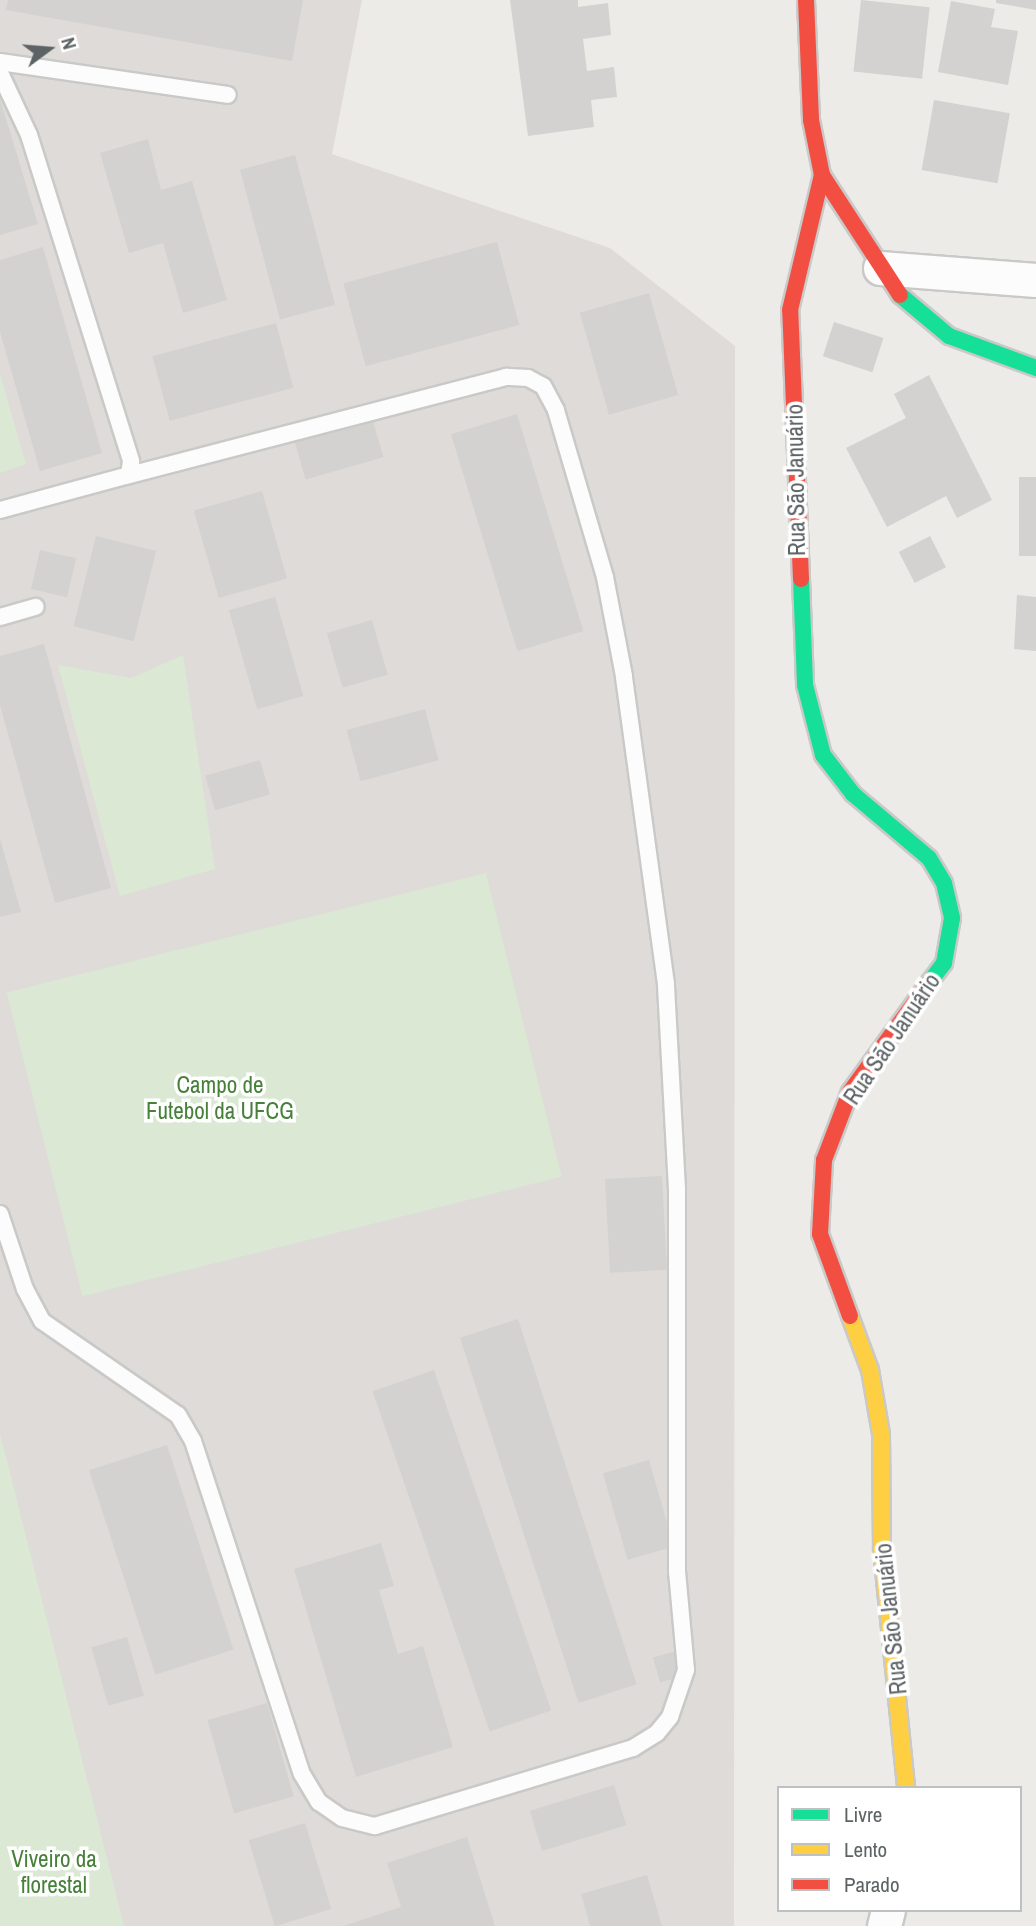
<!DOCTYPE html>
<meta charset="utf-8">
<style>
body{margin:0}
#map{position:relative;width:1036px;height:1926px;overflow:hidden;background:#edebe8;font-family:"Archivo Narrow",sans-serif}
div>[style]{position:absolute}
.education>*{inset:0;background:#dfdbd8}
.green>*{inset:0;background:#dae8d4;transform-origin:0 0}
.building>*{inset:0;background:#d3d2d1;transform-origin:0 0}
.roads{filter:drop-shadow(2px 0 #c9c9c8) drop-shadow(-2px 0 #c9c9c8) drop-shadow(0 2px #c9c9c8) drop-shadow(0 -2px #c9c9c8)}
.lane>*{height:16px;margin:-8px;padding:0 8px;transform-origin:8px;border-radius:8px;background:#fcfcfc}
.street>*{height:33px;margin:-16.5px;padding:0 16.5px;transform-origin:16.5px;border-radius:16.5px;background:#fcfcfc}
.fast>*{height:16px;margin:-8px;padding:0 8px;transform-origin:8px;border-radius:8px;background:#16e098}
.slow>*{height:16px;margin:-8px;padding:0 8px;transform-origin:8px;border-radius:8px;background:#ffcf43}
.jam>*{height:16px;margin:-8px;padding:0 8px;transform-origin:8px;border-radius:8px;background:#f24e42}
span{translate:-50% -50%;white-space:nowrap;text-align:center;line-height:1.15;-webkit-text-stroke:7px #fff;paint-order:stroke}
.street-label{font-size:23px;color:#5d6365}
.park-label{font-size:23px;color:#468039}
.legend{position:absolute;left:777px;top:1786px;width:245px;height:126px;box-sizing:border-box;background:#fff;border:2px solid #bec1c1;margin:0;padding:9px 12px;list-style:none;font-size:21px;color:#5d6365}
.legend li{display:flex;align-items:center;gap:14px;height:35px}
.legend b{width:35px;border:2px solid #bec1c1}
.north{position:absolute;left:14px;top:14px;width:70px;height:70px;-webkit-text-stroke:5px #fff;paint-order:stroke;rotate:74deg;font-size:19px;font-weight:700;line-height:28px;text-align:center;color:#5d6365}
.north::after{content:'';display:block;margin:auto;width:24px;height:32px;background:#5d6365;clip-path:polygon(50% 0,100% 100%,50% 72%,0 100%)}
</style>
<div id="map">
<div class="education">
<i style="clip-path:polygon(0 0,362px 0,332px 154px,610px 248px,735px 346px,734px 1926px,0 1926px)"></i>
</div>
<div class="green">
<i style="clip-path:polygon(0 374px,26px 464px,0 473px)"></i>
<i style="clip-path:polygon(183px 655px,215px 869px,120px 896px,58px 665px,131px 678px)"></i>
<i style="left:486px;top:873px;width:313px;height:494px;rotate:76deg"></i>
<i style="clip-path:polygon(0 1433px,124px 1926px,0 1926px)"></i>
</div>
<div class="building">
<i style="clip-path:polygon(8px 0,303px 0,292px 61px,6px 10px)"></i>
<i style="clip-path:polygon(510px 0,578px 0,578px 7px,608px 3px,611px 35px,583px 39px,587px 71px,614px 67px,617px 97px,591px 100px,594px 127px,528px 136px)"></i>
<i style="left:861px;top:0;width:69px;height:72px;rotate:6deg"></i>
<i style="clip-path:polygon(996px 0,1036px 0,1036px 10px,996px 3px)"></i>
<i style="clip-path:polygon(951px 1px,995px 9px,991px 27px,1018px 31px,1008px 85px,938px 72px)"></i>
<i style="clip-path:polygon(0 99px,38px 224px,0 235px)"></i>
<i style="left:934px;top:100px;width:77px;height:71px;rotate:10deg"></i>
<i style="clip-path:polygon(148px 139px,161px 190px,192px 181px,227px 300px,183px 313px,163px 243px,129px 253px,100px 153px)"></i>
<i style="left:295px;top:155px;width:155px;height:57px;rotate:75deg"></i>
<i style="left:497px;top:242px;width:86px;height:159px;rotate:75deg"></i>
<i style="clip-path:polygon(43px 247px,102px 453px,40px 471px,0 332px,0 260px)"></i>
<i style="left:649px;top:293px;width:106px;height:72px;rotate:74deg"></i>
<i style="left:834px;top:322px;width:52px;height:36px;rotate:18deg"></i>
<i style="left:276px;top:323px;width:67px;height:128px;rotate:75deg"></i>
<i style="clip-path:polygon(929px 375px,992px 500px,957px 518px,946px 496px,887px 527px,846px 448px,906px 418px,894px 394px)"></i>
<i style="left:371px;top:414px;width:45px;height:81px;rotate:74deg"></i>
<i style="left:517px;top:414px;width:227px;height:69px;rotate:73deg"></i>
<i style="left:1019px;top:477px;width:17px;height:79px"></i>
<i style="left:262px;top:491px;width:91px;height:71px;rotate:74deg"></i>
<i style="left:96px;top:536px;width:62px;height:93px;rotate:14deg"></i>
<i style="left:930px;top:536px;width:35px;height:35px;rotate:63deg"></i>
<i style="left:40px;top:550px;width:37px;height:40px;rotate:13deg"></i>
<i style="clip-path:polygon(1017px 595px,1036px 597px,1036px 651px,1014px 649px)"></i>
<i style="left:275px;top:597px;width:103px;height:48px;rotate:74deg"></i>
<i style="left:372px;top:620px;width:57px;height:47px;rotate:74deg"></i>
<i style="clip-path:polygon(44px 644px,111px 888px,55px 903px,0 705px,0 656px)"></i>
<i style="left:425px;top:709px;width:53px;height:81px;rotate:75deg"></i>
<i style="left:260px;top:760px;width:36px;height:57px;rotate:74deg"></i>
<i style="clip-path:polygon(0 839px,21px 912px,0 917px)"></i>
<i style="left:662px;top:1176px;width:94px;height:57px;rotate:87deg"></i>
<i style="left:518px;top:1319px;width:384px;height:61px;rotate:72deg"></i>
<i style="left:434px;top:1370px;width:360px;height:65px;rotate:71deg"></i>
<i style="left:167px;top:1445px;width:215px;height:82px;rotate:72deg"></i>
<i style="left:649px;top:1460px;width:90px;height:48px;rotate:74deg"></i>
<i style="clip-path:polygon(381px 1543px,394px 1586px,379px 1590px,398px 1654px,423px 1646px,453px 1747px,356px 1777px,294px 1569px)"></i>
<i style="left:127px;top:1637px;width:61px;height:37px;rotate:74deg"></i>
<i style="left:676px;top:1651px;width:26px;height:24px;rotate:74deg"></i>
<i style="left:267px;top:1703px;width:97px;height:62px;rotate:74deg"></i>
<i style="left:614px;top:1785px;width:42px;height:88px;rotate:73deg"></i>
<i style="left:305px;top:1823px;width:90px;height:59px;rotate:73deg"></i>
<i style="clip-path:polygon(467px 1837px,495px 1926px,343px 1926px,401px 1907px,387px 1863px)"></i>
<i style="clip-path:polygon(647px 1875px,662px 1926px,590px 1926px,581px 1894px)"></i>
</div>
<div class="roads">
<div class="lane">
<i style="left:0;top:62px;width:230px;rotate:8.2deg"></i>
<i style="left:0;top:73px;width:68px;rotate:64.9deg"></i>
<i style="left:29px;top:135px;width:342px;rotate:72.6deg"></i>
<i style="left:131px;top:461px;width:14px;rotate:98deg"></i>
<i style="left:129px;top:475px;width:134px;rotate:164.8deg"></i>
<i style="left:0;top:617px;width:37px;rotate:-16deg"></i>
<i style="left:0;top:1214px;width:79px;rotate:71.6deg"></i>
<i style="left:25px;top:1289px;width:36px;rotate:62deg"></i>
<i style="left:42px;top:1321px;width:165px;rotate:34.7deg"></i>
<i style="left:178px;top:1415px;width:30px;rotate:60deg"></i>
<i style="left:193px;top:1441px;width:350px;rotate:71.9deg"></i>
<i style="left:302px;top:1774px;width:33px;rotate:59deg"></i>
<i style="left:319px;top:1802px;width:28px;rotate:35deg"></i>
<i style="left:342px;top:1818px;width:34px;rotate:14deg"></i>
<i style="left:375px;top:1826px;width:270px;rotate:-16.8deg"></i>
<i style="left:633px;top:1748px;width:28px;rotate:-32deg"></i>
<i style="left:657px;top:1733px;width:21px;rotate:-51deg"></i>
<i style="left:670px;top:1717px;width:50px;rotate:-71.2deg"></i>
<i style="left:686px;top:1670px;width:98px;rotate:-95.2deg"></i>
<i style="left:677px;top:1572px;width:383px;rotate:-90deg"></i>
<i style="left:677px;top:1189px;width:205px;rotate:-93.1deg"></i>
<i style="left:666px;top:984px;width:311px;rotate:-97.8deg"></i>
<i style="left:624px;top:676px;width:101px;rotate:-100.9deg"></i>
<i style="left:605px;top:577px;width:174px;rotate:-106.4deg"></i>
<i style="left:556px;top:410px;width:27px;rotate:-118deg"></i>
<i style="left:543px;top:386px;width:17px;rotate:-152deg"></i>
<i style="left:528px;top:378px;width:22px;rotate:-177deg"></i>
<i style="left:506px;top:377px;width:390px;rotate:165.4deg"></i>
</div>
<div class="street">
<i style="left:880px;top:268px;width:156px;rotate:4.4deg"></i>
<i style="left:884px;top:1926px;width:16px;rotate:-76deg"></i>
</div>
<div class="fast">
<i style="left:900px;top:295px;width:64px;rotate:39.9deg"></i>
<i style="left:949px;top:336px;width:93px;rotate:20.2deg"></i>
<i style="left:801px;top:579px;width:106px;rotate:87.8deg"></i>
<i style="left:805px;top:685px;width:72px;rotate:75.6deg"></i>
<i style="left:823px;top:755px;width:49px;rotate:52.4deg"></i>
<i style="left:853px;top:794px;width:99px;rotate:40.1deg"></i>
<i style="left:929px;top:858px;width:29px;rotate:59deg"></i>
<i style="left:944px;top:883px;width:36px;rotate:77deg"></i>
<i style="left:952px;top:918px;width:46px;rotate:100.1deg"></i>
<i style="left:944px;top:963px;width:25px;rotate:127deg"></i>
</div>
<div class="slow">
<i style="left:850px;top:1316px;width:58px;rotate:69.7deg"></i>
<i style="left:870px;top:1370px;width:65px;rotate:80.2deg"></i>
<i style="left:881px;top:1434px;width:116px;rotate:89.5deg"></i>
<i style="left:882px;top:1550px;width:239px;rotate:84.2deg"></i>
</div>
<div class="jam">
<i style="left:806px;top:0;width:120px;rotate:87.6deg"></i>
<i style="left:811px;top:120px;width:56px;rotate:78.7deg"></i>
<i style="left:822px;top:175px;width:143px;rotate:57deg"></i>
<i style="left:801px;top:579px;width:269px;rotate:-92.3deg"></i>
<i style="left:790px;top:310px;width:139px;rotate:-76.7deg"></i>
<i style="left:850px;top:1316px;width:87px;rotate:-110.1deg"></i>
<i style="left:820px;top:1234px;width:74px;rotate:-86.9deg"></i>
<i style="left:824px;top:1160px;width:73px;rotate:-69.1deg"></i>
<i style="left:850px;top:1092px;width:135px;rotate:-54.1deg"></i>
</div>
</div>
<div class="street-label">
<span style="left:796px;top:480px;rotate:-91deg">Rua São Januário</span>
<span style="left:892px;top:1039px;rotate:-56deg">Rua São Januário</span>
<span style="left:891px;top:1619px;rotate:-96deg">Rua São Januário</span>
</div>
<div class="park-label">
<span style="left:220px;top:1098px">Campo de<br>Futebol da UFCG</span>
<span style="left:54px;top:1872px">Viveiro da<br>florestal</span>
</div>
<ul class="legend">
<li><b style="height:9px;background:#16e098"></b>Livre</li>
<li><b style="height:9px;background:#ffcf43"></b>Lento</li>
<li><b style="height:9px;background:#f24e42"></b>Parado</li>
</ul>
<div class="north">N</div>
</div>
